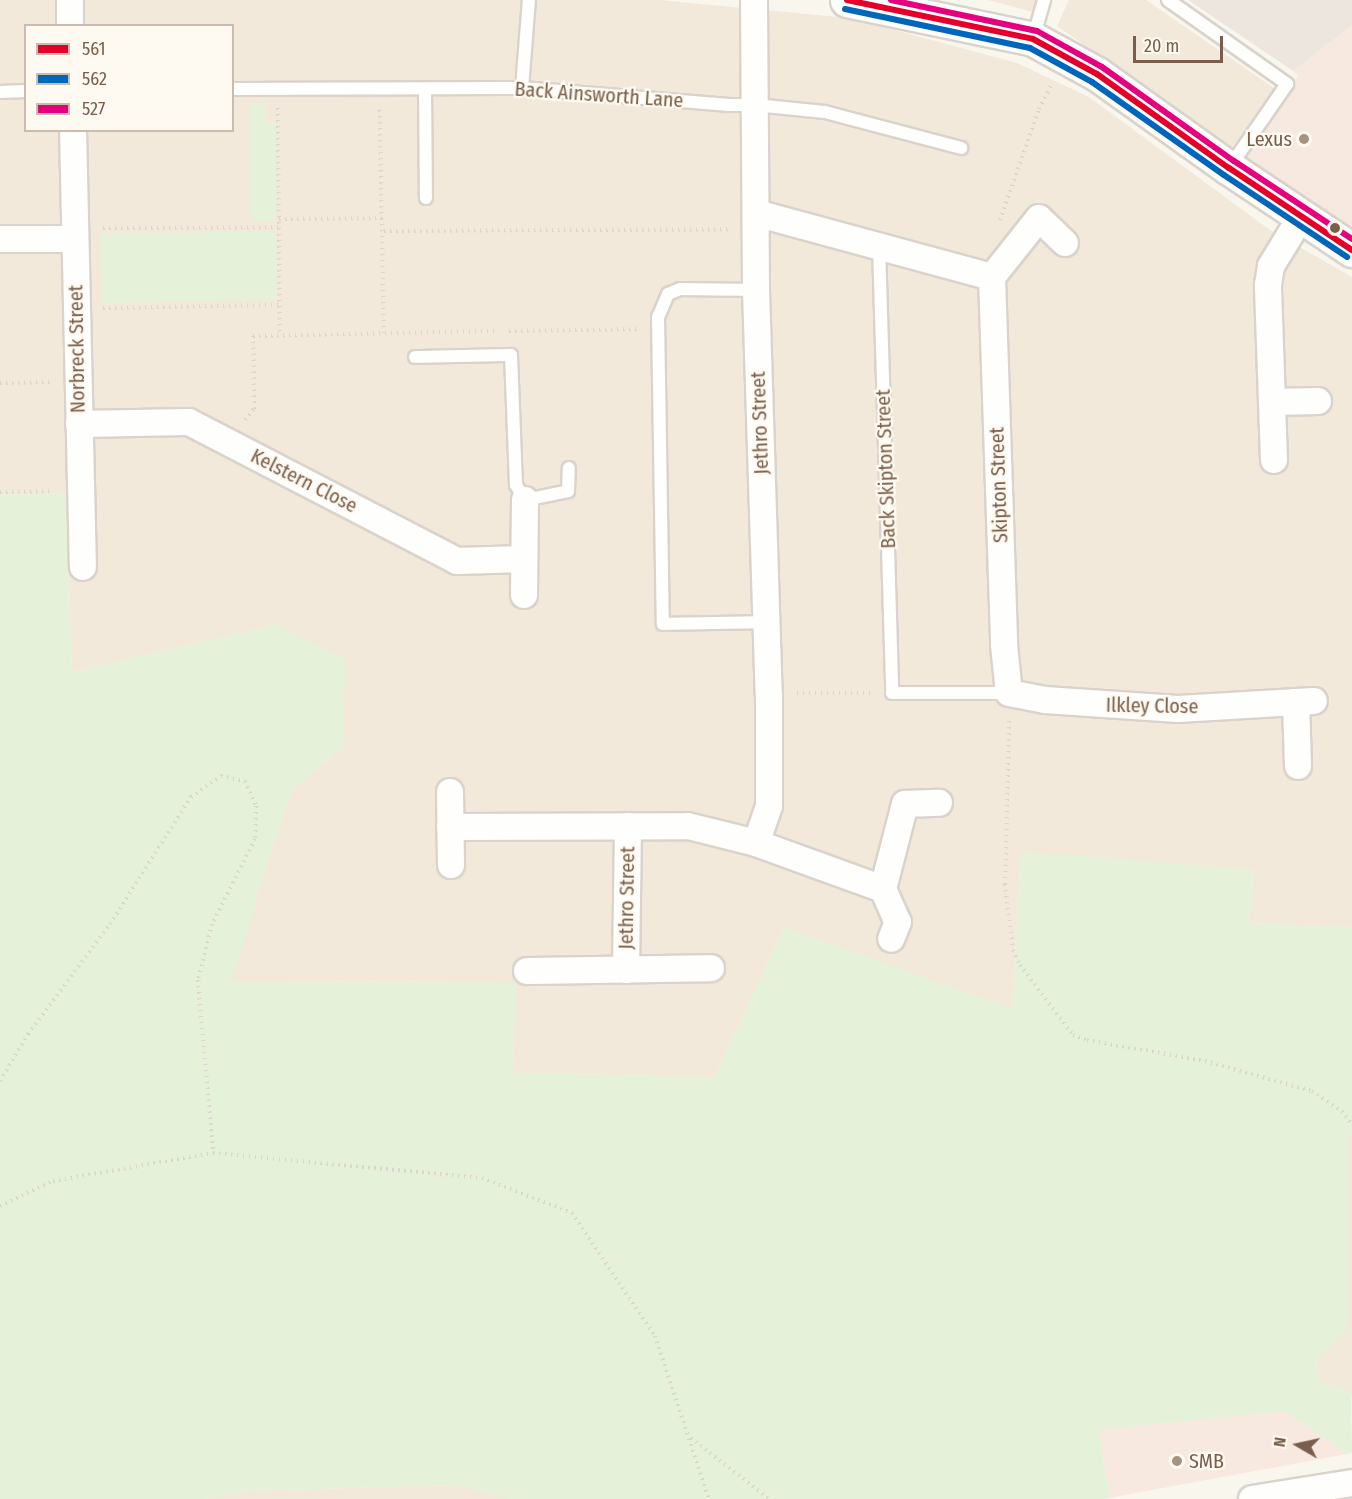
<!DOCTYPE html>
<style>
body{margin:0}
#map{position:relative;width:1352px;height:1499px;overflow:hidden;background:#f9f6ee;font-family:"Fira Sans Condensed",sans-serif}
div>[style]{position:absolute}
.residential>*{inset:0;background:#f2e9db}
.commercial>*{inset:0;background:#f7e9df}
.industrial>*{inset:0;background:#ede6de}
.green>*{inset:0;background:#e5f1d8;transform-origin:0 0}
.path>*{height:4px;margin-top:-2px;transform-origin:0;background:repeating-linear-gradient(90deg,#dbd5ce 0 1.5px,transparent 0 6px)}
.roads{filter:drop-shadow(2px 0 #d9d3cc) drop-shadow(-2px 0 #d9d3cc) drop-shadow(0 2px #d9d3cc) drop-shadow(0 -2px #d9d3cc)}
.lane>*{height:12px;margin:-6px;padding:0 6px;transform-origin:6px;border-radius:6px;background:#fefefc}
.street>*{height:26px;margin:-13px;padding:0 13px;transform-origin:13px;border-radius:13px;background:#fefefc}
.secondary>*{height:33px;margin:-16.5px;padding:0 16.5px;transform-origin:16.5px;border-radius:16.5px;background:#fefefc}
.bus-1>*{height:6px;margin:-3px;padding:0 3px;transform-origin:3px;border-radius:3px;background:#e4002b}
.bus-2>*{height:6px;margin:-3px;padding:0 3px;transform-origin:3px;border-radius:3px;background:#0065bd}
.bus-3>*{height:6px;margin:-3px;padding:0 3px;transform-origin:3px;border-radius:3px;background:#e5007d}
.dots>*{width:16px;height:16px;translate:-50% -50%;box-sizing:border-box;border:3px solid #fffaf1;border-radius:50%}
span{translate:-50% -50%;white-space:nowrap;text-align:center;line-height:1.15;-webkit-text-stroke:4.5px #fffaf1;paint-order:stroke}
.street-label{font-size:20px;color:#7a5e4b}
.poi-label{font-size:20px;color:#7a5e4b}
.right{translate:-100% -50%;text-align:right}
.left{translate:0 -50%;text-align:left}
.legend{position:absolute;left:24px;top:24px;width:210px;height:108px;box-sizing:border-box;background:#fffaf1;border:2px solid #cabcaf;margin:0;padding:8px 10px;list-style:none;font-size:18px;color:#7a5e4b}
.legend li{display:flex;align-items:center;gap:12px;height:30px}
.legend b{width:30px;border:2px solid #cabcaf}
.north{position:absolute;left:1268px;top:1415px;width:60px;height:60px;-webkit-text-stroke:4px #fffaf1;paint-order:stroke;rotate:279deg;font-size:16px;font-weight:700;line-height:24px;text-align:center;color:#7a5e4b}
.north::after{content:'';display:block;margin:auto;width:21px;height:27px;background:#7a5e4b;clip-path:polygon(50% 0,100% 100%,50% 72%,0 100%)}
.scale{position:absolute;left:1133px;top:36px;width:90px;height:27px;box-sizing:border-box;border:3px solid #7a5e4b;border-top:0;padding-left:8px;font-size:18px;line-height:21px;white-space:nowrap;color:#7a5e4b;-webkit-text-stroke:4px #fffaf1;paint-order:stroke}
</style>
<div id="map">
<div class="residential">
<i style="clip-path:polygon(evenodd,0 0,659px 0,850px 18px,1017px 63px,1089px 97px,1270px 230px,1352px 277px,1352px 927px,1249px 923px,1254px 870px,1021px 852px,1012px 1009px,784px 928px,714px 1077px,513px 1073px,515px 982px,230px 981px,291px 791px,343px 747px,276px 625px,72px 672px,66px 493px,0 495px,0 0,26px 26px,232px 26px,232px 130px,26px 130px,26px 26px)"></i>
<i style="clip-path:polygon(988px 0,1037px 0,1033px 12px)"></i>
<i style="clip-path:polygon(1069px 0,1146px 0,1274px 88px,1231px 149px,1057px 26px)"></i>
<i style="clip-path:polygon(1352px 1130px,1352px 1401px,1351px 1393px,1320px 1384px,1317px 1360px,1347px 1329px,1347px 1137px)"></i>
<i style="clip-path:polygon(458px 1485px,511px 1499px,203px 1499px,247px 1491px)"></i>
</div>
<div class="commercial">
<i style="clip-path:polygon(1352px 25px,1352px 228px,1337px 221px,1244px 155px,1298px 76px,1293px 71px)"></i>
<i style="clip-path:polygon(1284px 1411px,1347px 1454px,1109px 1498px,1099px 1430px)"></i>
</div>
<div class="industrial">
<i style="clip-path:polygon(1188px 0,1352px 0,1352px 25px,1293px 71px)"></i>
</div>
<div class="green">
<i style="clip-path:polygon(250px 103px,266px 103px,266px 123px,275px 123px,276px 222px,250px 221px)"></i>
<i style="left:275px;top:231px;width:69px;height:175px;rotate:89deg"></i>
<i style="clip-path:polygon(66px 493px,72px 672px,276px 625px,345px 659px,343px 747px,291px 791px,231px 981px,516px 982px,513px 1073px,714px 1077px,784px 928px,1012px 1008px,1021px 851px,1254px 870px,1249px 923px,1352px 927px,1352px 1130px,1347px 1137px,1347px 1329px,1317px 1361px,1320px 1384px,1338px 1386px,1351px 1393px,1352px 1453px,1347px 1454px,1284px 1411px,1099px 1430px,1109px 1498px,1104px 1499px,511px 1499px,457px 1485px,247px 1491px,203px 1499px,0 1499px,0 495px)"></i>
</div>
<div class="path">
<i style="left:278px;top:108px;width:228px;rotate:89.5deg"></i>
<i style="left:380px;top:110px;width:224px;rotate:89deg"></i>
<i style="left:279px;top:219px;width:105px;rotate:-0.5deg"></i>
<i style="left:1000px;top:220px;width:118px;rotate:-70.6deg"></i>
<i style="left:1039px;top:109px;width:28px;rotate:-63deg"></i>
<i style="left:103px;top:228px;width:176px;rotate:-0.3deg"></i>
<i style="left:384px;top:231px;width:345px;rotate:-0.3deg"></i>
<i style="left:103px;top:308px;width:177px;rotate:-1deg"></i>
<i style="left:509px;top:331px;width:130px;rotate:-0.9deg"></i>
<i style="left:0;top:383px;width:51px;rotate:-1.1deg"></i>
<i style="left:245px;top:420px;width:14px;rotate:-51deg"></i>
<i style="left:254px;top:409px;width:73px;rotate:-90.8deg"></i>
<i style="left:253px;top:336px;width:245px;rotate:-1.2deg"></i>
<i style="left:0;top:492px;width:53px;rotate:-1.1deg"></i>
<i style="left:797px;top:693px;width:73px"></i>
<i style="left:1009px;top:721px;width:163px;rotate:91.4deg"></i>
<i style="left:1005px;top:884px;width:66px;rotate:83.1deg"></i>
<i style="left:1013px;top:950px;width:17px;rotate:65deg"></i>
<i style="left:1020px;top:965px;width:88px;rotate:52.9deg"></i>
<i style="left:1073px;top:1035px;width:15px;rotate:20deg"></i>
<i style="left:1087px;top:1040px;width:120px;rotate:10.1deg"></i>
<i style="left:1205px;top:1061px;width:111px;rotate:15.7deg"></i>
<i style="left:1312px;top:1091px;width:36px;rotate:34deg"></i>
<i style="left:1342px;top:1111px;width:17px;rotate:54deg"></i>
<i style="left:0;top:1081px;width:55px;rotate:-59.2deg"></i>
<i style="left:28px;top:1034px;width:137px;rotate:-53.3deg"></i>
<i style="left:110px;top:924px;width:151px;rotate:-57.5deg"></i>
<i style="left:191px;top:797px;width:37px;rotate:-35deg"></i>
<i style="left:221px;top:776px;width:25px;rotate:12deg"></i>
<i style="left:245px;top:781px;width:27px;rotate:66deg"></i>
<i style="left:256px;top:806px;width:33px;rotate:92deg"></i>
<i style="left:255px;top:839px;width:95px;rotate:116.8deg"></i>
<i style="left:212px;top:924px;width:58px;rotate:104deg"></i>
<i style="left:198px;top:980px;width:174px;rotate:85deg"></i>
<i style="left:0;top:1206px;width:59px;rotate:-25.3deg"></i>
<i style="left:53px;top:1181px;width:162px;rotate:-9.9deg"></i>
<i style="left:213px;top:1153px;width:270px;rotate:5.3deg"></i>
<i style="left:482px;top:1178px;width:97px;rotate:21.3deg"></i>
<i style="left:572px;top:1213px;width:148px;rotate:56deg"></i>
<i style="left:655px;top:1336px;width:172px;rotate:71.7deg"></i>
<i style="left:691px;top:1438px;width:99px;rotate:38deg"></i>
</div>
<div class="roads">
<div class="lane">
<i style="left:1168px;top:0;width:146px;rotate:35.2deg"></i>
<i style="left:1287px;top:84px;width:102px;rotate:124.6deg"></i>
<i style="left:1033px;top:39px;width:41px;rotate:-74.2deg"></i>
<i style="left:522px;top:88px;width:88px;rotate:-85.5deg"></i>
<i style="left:232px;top:89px;width:290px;rotate:-0.2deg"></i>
<i style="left:522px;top:88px;width:208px;rotate:4.7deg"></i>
<i style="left:729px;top:105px;width:26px"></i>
<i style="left:755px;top:105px;width:70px;rotate:5.7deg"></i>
<i style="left:825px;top:112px;width:141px;rotate:14.8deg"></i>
<i style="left:425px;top:89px;width:109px;rotate:89.5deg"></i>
<i style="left:0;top:92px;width:26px;rotate:-2deg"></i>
<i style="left:879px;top:245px;width:448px;rotate:88.3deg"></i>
<i style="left:892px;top:693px;width:117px"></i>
<i style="left:756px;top:290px;width:76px;rotate:-179.2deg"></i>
<i style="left:680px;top:289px;width:13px;rotate:157deg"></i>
<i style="left:668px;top:294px;width:25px;rotate:113deg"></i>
<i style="left:658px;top:317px;width:307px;rotate:89.1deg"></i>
<i style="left:663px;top:624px;width:103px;rotate:-1.1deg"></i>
<i style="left:415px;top:357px;width:96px;rotate:-1.2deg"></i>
<i style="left:511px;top:355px;width:130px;rotate:87.8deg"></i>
<i style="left:516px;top:485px;width:17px;rotate:59deg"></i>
<i style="left:525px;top:500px;width:44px;rotate:-11.8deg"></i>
<i style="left:568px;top:491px;width:23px;rotate:-88deg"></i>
</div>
<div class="street">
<i style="left:70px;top:0;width:26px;rotate:90deg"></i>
<i style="left:754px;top:0;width:290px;rotate:89.6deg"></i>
<i style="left:756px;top:290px;width:404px;rotate:88.2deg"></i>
<i style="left:769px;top:694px;width:112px;rotate:90deg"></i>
<i style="left:769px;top:806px;width:39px;rotate:109deg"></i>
<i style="left:73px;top:130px;width:437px;rotate:88.7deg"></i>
<i style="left:756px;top:213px;width:245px;rotate:15.2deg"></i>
<i style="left:0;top:239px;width:75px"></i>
<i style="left:992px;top:277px;width:368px;rotate:88.1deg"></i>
<i style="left:1004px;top:645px;width:48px;rotate:84.1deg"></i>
<i style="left:1009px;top:693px;width:37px;rotate:11deg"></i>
<i style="left:1045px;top:700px;width:133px;rotate:3.9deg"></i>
<i style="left:1178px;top:709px;width:136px;rotate:-3.4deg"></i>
<i style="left:992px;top:277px;width:75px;rotate:-51.5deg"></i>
<i style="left:1039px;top:218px;width:36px;rotate:44deg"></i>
<i style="left:1272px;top:402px;width:46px;rotate:-1.2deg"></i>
<i style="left:79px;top:424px;width:110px;rotate:-1deg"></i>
<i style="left:189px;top:422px;width:302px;rotate:27.4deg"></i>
<i style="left:457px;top:561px;width:67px;rotate:-1.7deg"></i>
<i style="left:1274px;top:460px;width:175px;rotate:-92deg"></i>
<i style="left:1268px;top:285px;width:19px;rotate:-81deg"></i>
<i style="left:1271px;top:266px;width:57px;rotate:-58.5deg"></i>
<i style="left:524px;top:595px;width:95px;rotate:-89.4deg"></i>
<i style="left:1296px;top:702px;width:64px;rotate:88.2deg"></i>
<i style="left:450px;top:792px;width:73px;rotate:89.2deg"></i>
<i style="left:450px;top:827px;width:238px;rotate:-0.2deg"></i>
<i style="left:688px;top:826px;width:70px;rotate:14deg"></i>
<i style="left:756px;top:843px;width:135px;rotate:19.9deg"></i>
<i style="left:883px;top:889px;width:88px;rotate:-75.5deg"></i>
<i style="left:905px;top:804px;width:34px;rotate:-2deg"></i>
<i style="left:883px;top:889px;width:36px;rotate:66deg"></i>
<i style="left:898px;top:922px;width:18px;rotate:112deg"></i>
<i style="left:626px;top:970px;width:144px;rotate:-89.2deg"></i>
<i style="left:527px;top:971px;width:184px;rotate:-0.9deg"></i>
<i style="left:1252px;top:1499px;width:101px;rotate:-9.1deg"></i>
</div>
<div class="secondary">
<i style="left:847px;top:0;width:190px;rotate:11.8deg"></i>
<i style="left:1033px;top:39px;width:73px;rotate:28.7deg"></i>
<i style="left:1097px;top:74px;width:162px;rotate:35.5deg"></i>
<i style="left:1229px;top:168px;width:148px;rotate:33.7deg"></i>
</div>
</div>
<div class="bus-1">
<i style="left:847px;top:0;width:190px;rotate:11.8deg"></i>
<i style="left:1033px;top:39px;width:73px;rotate:28.7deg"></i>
<i style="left:1097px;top:74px;width:162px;rotate:35.5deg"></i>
<i style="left:1229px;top:168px;width:148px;rotate:33.7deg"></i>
</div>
<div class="bus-2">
<i style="left:845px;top:9px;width:189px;rotate:11.9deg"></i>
<i style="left:1030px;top:48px;width:71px;rotate:28.7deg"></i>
<i style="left:1092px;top:82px;width:161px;rotate:35.2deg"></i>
<i style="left:1224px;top:175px;width:148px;rotate:33.7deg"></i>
</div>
<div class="bus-3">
<i style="left:891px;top:0;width:149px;rotate:12deg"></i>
<i style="left:1037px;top:31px;width:74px;rotate:29deg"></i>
<i style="left:1102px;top:67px;width:162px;rotate:35.5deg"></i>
<i style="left:1234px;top:161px;width:141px;rotate:33.5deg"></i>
</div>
<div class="dots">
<i style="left:1304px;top:139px;background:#a69384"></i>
<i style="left:1335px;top:228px;background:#7a5e4b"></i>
<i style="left:1177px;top:1461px;background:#a69384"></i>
</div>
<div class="street-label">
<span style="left:599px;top:95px;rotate:4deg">Back Ainsworth Lane</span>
<span style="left:77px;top:349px;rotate:-91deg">Norbreck Street</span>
<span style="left:760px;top:423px;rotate:-92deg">Jethro Street</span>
<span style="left:886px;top:469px;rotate:-92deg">Back Skipton Street</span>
<span style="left:304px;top:481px;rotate:27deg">Kelstern Close</span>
<span style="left:999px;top:485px;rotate:-92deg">Skipton Street</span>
<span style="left:1152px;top:706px;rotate:1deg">Ilkley Close</span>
<span style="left:627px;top:898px;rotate:-89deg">Jethro Street</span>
</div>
<div class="poi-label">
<span class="right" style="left:1292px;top:139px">Lexus</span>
<span class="left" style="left:1189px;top:1461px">SMB</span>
</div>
<ul class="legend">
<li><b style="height:8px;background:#e4002b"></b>561</li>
<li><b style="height:8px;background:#0065bd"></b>562</li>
<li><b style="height:8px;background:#e5007d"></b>527</li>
</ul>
<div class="north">N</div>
<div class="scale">20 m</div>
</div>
